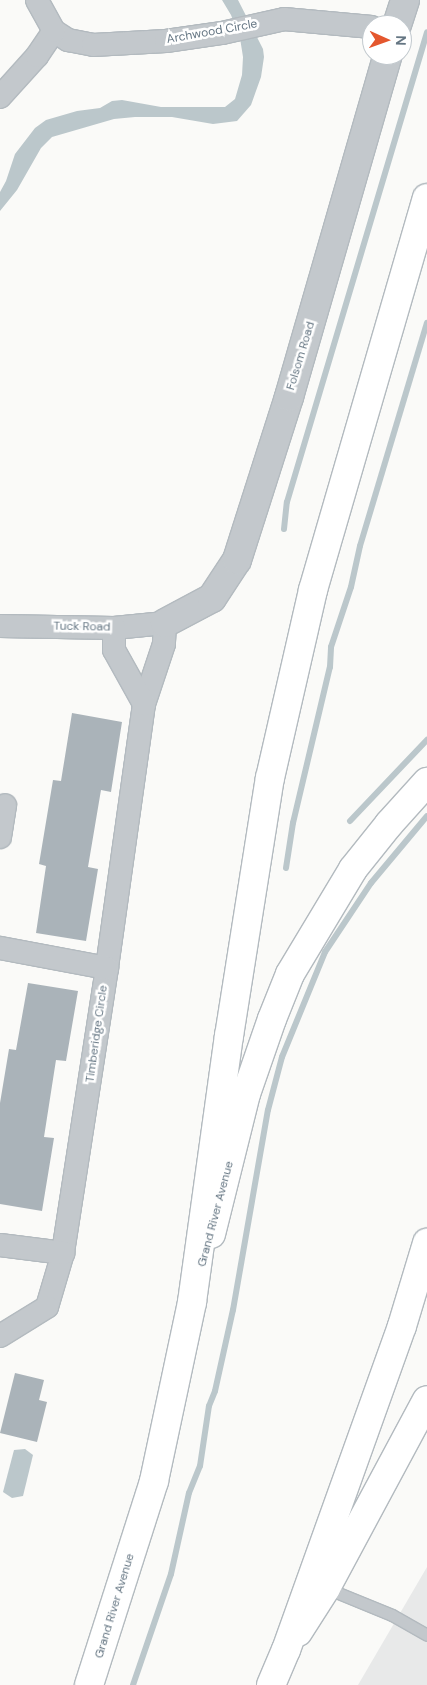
<!DOCTYPE html>
<style>
body{margin:0}
#map{position:relative;width:427px;height:1685px;overflow:hidden;background:#fafaf8;font-family:"DM Sans",sans-serif}
div>[style]{position:absolute}
.built>*{inset:0;background:#e8e9e9}
.water>*{inset:0;background:#bbc7cb}
.stream>*{height:6px;margin:-3px;padding:0 3px;transform-origin:3px;border-radius:3px;background:#bbc7cb}
.building>*{inset:0;background:#aab3b9}
.roads{filter:drop-shadow(1px 0 #b3babf) drop-shadow(-1px 0 #b3babf) drop-shadow(0 1px #b3babf) drop-shadow(0 -1px #b3babf)}
.service>*{height:11px;margin:-5.5px;padding:0 5.5px;transform-origin:5.5px;border-radius:5.5px;background:#c3c8cc}
.minor>*{height:22px;margin:-11px;padding:0 11px;transform-origin:11px;border-radius:11px;background:#c3c8cc}
.tertiary>*{height:28px;margin:-14px;padding:0 14px;transform-origin:14px;border-radius:14px;background:#c3c8cc}
.secondary>*{height:28px;margin:-14px;padding:0 14px;transform-origin:14px;border-radius:14px;background:#fff}
.trunk>*{height:28px;margin:-14px;padding:0 14px;transform-origin:14px;border-radius:14px;background:#fff}
.motorway>*{height:28px;margin:-14px;padding:0 14px;transform-origin:14px;border-radius:14px;background:#fff}
span{translate:-50% -50%;white-space:nowrap;text-align:center;line-height:1.15;-webkit-text-stroke:5px #fff;paint-order:stroke}
.street-label{font-size:12px;color:#657683}
.north{position:absolute;left:362px;top:15px;width:50px;height:50px;box-sizing:border-box;background:#fff;border:1px solid #c1c8cd;border-radius:50%;rotate:92deg;font-size:14px;font-weight:700;line-height:20px;text-align:center;color:#657683}
.north::after{content:'';display:block;margin:auto;width:18px;height:22px;background:#e4572e;clip-path:polygon(50% 0,100% 100%,50% 72%,0 100%)}
</style>
<div id="map">
<div class="built">
<i style="clip-path:polygon(427px 1567px,427px 1685px,358px 1685px)"></i>
</div>
<div class="water">
<i style="clip-path:polygon(222px 0,238px 0,263px 49px,264px 57px,261px 77px,251px 105px,237px 121px,213px 124px,172px 117px,135px 117px,114px 119px,52px 137px,41px 148px,17px 190px,0 211px,0 192px,6px 181px,15px 154px,35px 128px,46px 120px,77px 111px,100px 108px,112px 101px,122px 100px,161px 107px,225px 107px,235px 99px,242px 75px,243px 57px,240px 38px,231px 15px)"></i>
<i style="clip-path:polygon(25px 1449px,33px 1455px,23px 1496px,12px 1498px,3px 1492px,14px 1450px)"></i>
</div>
<div class="stream">
<i style="left:284px;top:529px;width:27px;rotate:-84deg"></i>
<i style="left:287px;top:502px;width:490px;rotate:-73.4deg"></i>
<i style="left:350px;top:821px;width:112px;rotate:-46.5deg"></i>
<i style="left:286px;top:868px;width:46px;rotate:-81.2deg"></i>
<i style="left:293px;top:823px;width:160px;rotate:-76.7deg"></i>
<i style="left:330px;top:667px;width:20px;rotate:-87deg"></i>
<i style="left:331px;top:647px;width:63px;rotate:-71.6deg"></i>
<i style="left:351px;top:587px;width:42px;rotate:-77.6deg"></i>
<i style="left:360px;top:546px;width:233px;rotate:-73.3deg"></i>
<i style="left:133px;top:1685px;width:117px;rotate:-71.1deg"></i>
<i style="left:171px;top:1574px;width:83px;rotate:-77.5deg"></i>
<i style="left:189px;top:1493px;width:29px;rotate:-68deg"></i>
<i style="left:200px;top:1466px;width:61px;rotate:-81.5deg"></i>
<i style="left:209px;top:1406px;width:16px;rotate:-68deg"></i>
<i style="left:215px;top:1391px;width:83px;rotate:-77.5deg"></i>
<i style="left:233px;top:1310px;width:203px;rotate:-80.1deg"></i>
<i style="left:268px;top:1110px;width:55px;rotate:-75.2deg"></i>
<i style="left:282px;top:1057px;width:113px;rotate:-67.7deg"></i>
<i style="left:325px;top:952px;width:83px;rotate:-56.3deg"></i>
<i style="left:371px;top:883px;width:87px;rotate:-50.1deg"></i>
</div>
<div class="building">
<i style="clip-path:polygon(72px 713px,122px 722px,111px 792px,101px 790px,88px 867px,98px 869px,86px 941px,36px 933px,46px 866px,39px 864px,53px 780px,61px 781px)"></i>
<i style="clip-path:polygon(28px 983px,78px 991px,66px 1061px,56px 1060px,44px 1137px,54px 1138px,42px 1211px,0 1204px,0 1103px,9px 1049px,16px 1050px)"></i>
<i style="clip-path:polygon(15px 1373px,44px 1380px,39px 1400px,47px 1402px,37px 1442px,0 1433px)"></i>
</div>
<div class="roads">
<div class="service">
<i style="left:326px;top:1588px;width:71px;rotate:22.2deg"></i>
<i style="left:392px;top:1615px;width:40px;rotate:29.7deg"></i>
</div>
<div class="minor">
<i style="left:54px;top:31px;width:17px;rotate:33deg"></i>
<i style="left:68px;top:40px;width:25px;rotate:11deg"></i>
<i style="left:93px;top:45px;width:73px;rotate:-3.1deg"></i>
<i style="left:166px;top:41px;width:57px;rotate:-8.1deg"></i>
<i style="left:222px;top:33px;width:64px;rotate:-12.7deg"></i>
<i style="left:284px;top:19px;width:88px;rotate:5.2deg"></i>
<i style="left:0;top:97px;width:55px;rotate:-47.9deg"></i>
<i style="left:37px;top:56px;width:30px;rotate:-56deg"></i>
<i style="left:54px;top:31px;width:35px;rotate:-119deg"></i>
<i style="left:0;top:626px;width:114px;rotate:1deg"></i>
<i style="left:114px;top:628px;width:51px;rotate:-5.6deg"></i>
<i style="left:165px;top:623px;width:21px;rotate:93deg"></i>
<i style="left:164px;top:644px;width:63px;rotate:108.4deg"></i>
<i style="left:144px;top:704px;width:267px;rotate:98deg"></i>
<i style="left:107px;top:968px;width:288px;rotate:98.8deg"></i>
<i style="left:63px;top:1253px;width:56px;rotate:106.5deg"></i>
<i style="left:47px;top:1307px;width:55px;rotate:148.3deg"></i>
<i style="left:114px;top:628px;width:22px;rotate:90deg"></i>
<i style="left:114px;top:650px;width:62px;rotate:60.9deg"></i>
<i style="left:0;top:837px;width:32px;rotate:-81deg"></i>
<i style="left:0;top:948px;width:109px;rotate:10.6deg"></i>
<i style="left:0;top:1245px;width:64px;rotate:7.2deg"></i>
</div>
<div class="tertiary">
<i style="left:397px;top:25px;width:26px;rotate:-72deg"></i>
<i style="left:165px;top:623px;width:53px;rotate:-28deg"></i>
<i style="left:212px;top:598px;width:45px;rotate:-56.7deg"></i>
<i style="left:237px;top:560px;width:171px;rotate:-72.3deg"></i>
<i style="left:289px;top:397px;width:356px;rotate:-73.9deg"></i>
</div>
<div class="secondary">
<i style="left:211px;top:1234px;width:144px;rotate:-76deg"></i>
<i style="left:246px;top:1094px;width:79px;rotate:-70.9deg"></i>
<i style="left:272px;top:1019px;width:48px;rotate:-68.2deg"></i>
<i style="left:290px;top:974px;width:122px;rotate:-59deg"></i>
<i style="left:353px;top:869px;width:58px;rotate:-51.3deg"></i>
<i style="left:389px;top:824px;width:57px;rotate:-47.9deg"></i>
<i style="left:298px;top:1632px;width:52px;rotate:-57.5deg"></i>
<i style="left:326px;top:1588px;width:213px;rotate:-61.8deg"></i>
</div>
<div class="trunk">
<i style="left:89px;top:1685px;width:214px;rotate:-72.3deg"></i>
<i style="left:154px;top:1481px;width:183px;rotate:-78deg"></i>
<i style="left:271px;top:1685px;width:38px;rotate:-67deg"></i>
</div>
<div class="motorway">
<i style="left:192px;top:1302px;width:269px;rotate:-82.1deg"></i>
<i style="left:229px;top:1036px;width:261px;rotate:-81deg"></i>
<i style="left:270px;top:778px;width:193px;rotate:-77.1deg"></i>
<i style="left:313px;top:590px;width:408px;rotate:-73.8deg"></i>
<i style="left:286px;top:1650px;width:344px;rotate:-70.3deg"></i>
<i style="left:402px;top:1326px;width:87px;rotate:-73.2deg"></i>
</div>
</div>
<div class="street-label">
<span style="left:212px;top:32px;rotate:-10deg">Archwood Circle</span>
<span style="left:301px;top:356px;rotate:-73deg">Folsom Road</span>
<span style="left:82px;top:627px;rotate:1deg">Tuck Road</span>
<span style="left:97px;top:1034px;rotate:-82deg">Timberidge Circle</span>
<span style="left:216px;top:1214px;rotate:-75deg">Grand River Avenue</span>
<span style="left:115px;top:1606px;rotate:-73deg">Grand River Avenue</span>
</div>
<div class="north">N</div>
</div>
